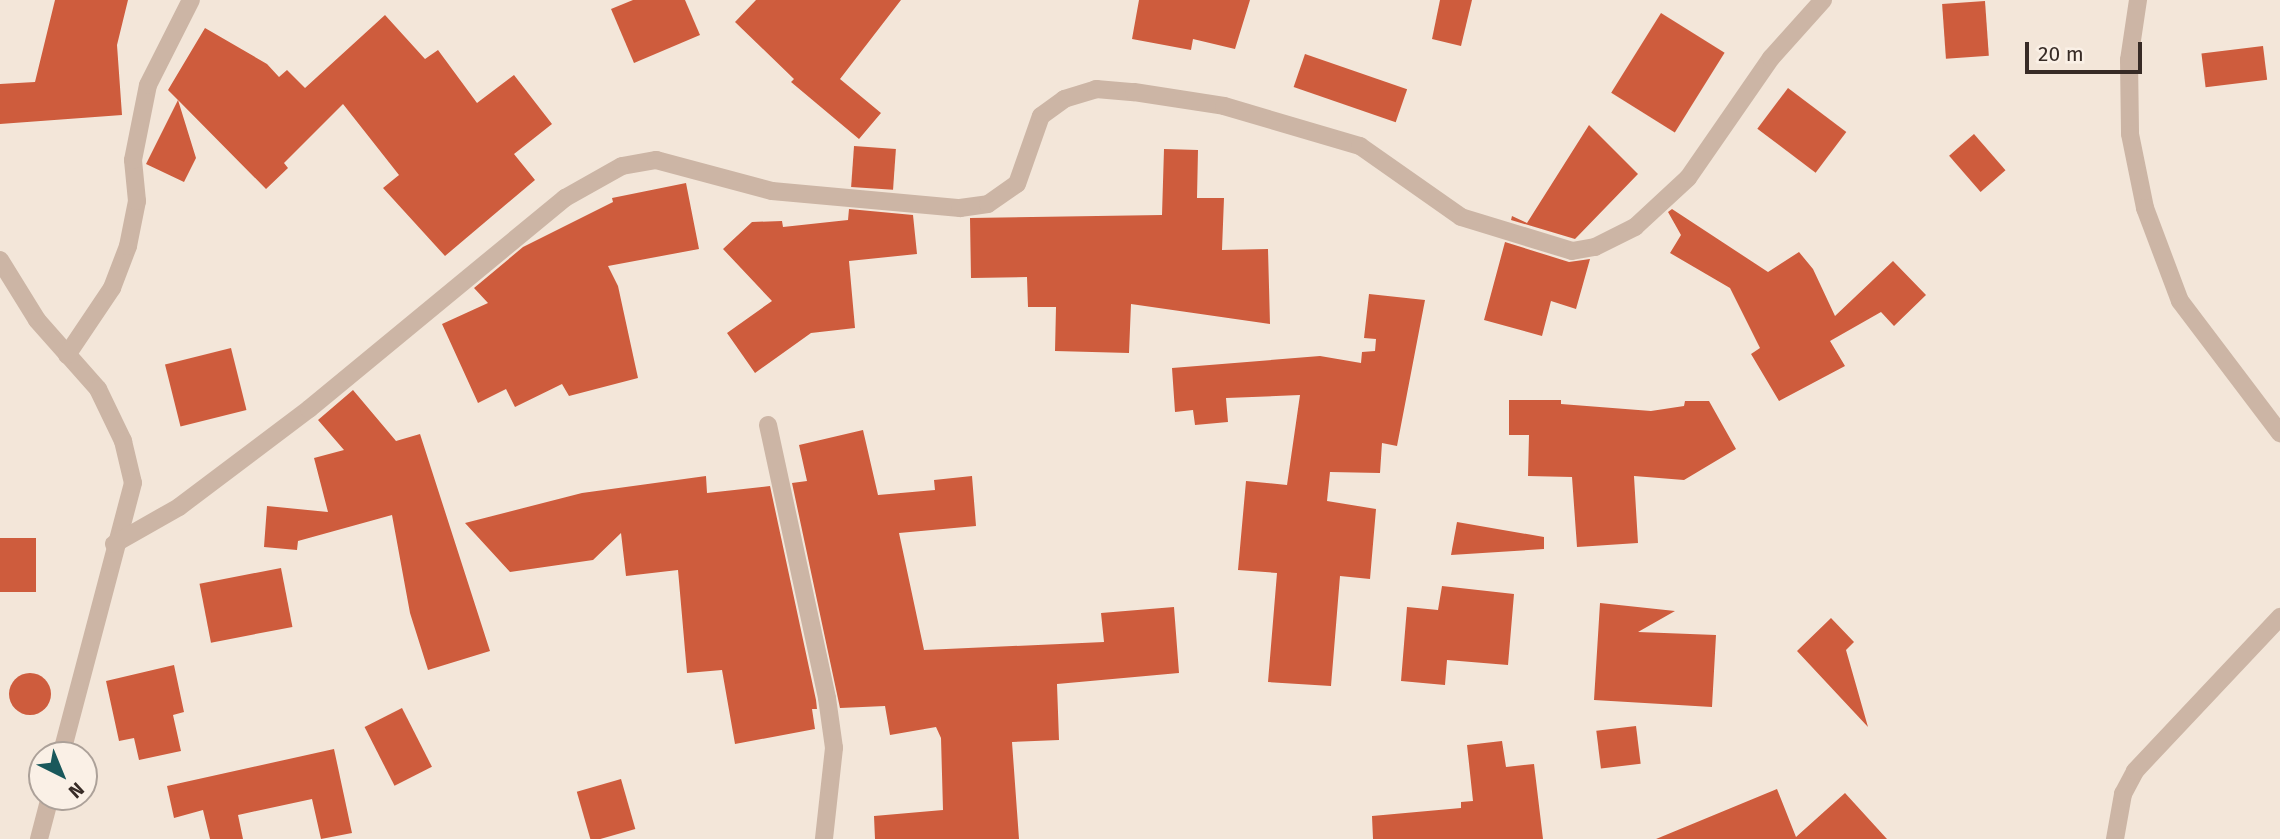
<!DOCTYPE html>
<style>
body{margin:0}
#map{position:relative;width:2280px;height:839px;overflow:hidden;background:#f3e6d9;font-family:"Fira Sans",sans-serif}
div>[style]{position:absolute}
.building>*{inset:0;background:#ce5c3d;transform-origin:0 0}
.round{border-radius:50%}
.street>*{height:18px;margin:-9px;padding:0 9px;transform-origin:9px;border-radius:9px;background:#ccb5a5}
span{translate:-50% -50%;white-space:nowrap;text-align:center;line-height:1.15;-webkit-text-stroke:5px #faf0e6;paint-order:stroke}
.north{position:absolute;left:28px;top:741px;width:70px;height:70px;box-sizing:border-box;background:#faf0e6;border:2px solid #aca199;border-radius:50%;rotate:137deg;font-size:19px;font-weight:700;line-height:28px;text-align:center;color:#372b26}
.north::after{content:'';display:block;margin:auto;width:24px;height:32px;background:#19585b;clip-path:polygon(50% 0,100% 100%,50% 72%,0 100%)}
.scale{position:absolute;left:2025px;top:42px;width:117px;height:32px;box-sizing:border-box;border:4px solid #372b26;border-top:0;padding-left:9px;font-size:21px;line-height:24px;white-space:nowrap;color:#372b26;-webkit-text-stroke:5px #faf0e6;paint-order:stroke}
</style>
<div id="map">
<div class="building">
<i style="clip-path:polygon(55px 0,128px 0,117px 45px,122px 115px,0 124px,0 84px,35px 82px)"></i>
<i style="clip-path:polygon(633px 0,685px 0,700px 35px,634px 63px,611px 9px)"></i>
<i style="clip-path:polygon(756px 0,901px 0,840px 79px,881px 113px,859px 139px,791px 82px,794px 79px,735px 22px)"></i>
<i style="clip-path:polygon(1139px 0,1250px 0,1235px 49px,1193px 39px,1191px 50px,1132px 39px)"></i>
<i style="clip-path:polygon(1440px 0,1472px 0,1461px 46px,1432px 39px)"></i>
<i style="left:1985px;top:1px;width:55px;height:43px;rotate:86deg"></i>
<i style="left:1661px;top:13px;width:75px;height:94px;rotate:32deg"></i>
<i style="clip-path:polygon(385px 15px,425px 59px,438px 50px,477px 103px,514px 75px,552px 124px,514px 154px,535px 180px,445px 256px,383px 188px,399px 175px,343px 104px,284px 163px,288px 168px,266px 189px,178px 100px,196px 158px,184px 182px,146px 164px,178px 100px,168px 90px,205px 28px,267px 64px,279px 77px,287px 70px,305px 88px)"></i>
<i style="left:2263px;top:46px;width:34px;height:62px;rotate:83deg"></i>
<i style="left:1305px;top:54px;width:108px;height:35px;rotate:19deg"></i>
<i style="left:1788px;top:88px;width:73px;height:51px;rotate:37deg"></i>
<i style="clip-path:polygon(1589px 125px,1638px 174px,1575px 239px,1511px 220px,1512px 216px,1527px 223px)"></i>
<i style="left:1974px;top:134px;width:48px;height:33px;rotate:49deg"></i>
<i style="left:854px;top:146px;width:42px;height:41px;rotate:4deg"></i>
<i style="clip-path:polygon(1164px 149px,1198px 150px,1197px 198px,1224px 198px,1222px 250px,1268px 249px,1270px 324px,1131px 304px,1129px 353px,1055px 351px,1056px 307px,1028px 307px,1027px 277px,971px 278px,970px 218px,1162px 215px)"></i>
<i style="clip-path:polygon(686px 183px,699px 249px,608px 266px,618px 286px,638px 378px,569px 396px,562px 384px,515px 407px,506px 389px,478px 403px,442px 324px,488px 303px,474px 288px,523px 247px,613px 202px,612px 198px)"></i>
<i style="clip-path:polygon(849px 209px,913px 215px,917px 254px,849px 261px,855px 328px,811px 333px,755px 373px,727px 333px,772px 301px,723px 249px,752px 222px,782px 221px,783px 227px,848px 220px)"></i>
<i style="clip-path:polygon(1672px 209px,1768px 272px,1799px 252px,1813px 269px,1835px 316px,1893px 261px,1926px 295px,1894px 326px,1881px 312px,1830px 341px,1845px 366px,1779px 401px,1751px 354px,1760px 348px,1730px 288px,1670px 253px,1681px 235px,1668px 212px)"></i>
<i style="clip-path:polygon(1505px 242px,1569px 262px,1590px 259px,1576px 309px,1551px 301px,1542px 336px,1484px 320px)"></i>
<i style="clip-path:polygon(1369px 294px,1425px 300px,1397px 446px,1382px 443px,1380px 473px,1330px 472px,1327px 501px,1376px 509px,1370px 579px,1340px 576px,1331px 686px,1268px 682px,1277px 573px,1238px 570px,1246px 481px,1287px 485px,1300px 395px,1226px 398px,1228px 422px,1195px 425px,1193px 410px,1175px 412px,1172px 368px,1320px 356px,1361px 363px,1362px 352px,1375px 351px,1376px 339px,1364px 338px)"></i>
<i style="left:231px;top:348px;width:64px;height:68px;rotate:76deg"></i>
<i style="clip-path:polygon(353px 390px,396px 441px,420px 434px,490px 651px,428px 670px,410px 613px,392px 515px,298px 541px,297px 550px,264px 547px,267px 506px,328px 512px,314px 458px,344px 450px,318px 420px)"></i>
<i style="clip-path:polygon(1509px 400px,1561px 400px,1561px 404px,1651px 411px,1684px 406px,1685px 401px,1709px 401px,1736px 449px,1684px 480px,1634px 476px,1638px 543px,1577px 547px,1572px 477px,1528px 476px,1529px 435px,1509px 435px)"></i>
<i style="clip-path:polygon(863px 430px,878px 495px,935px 490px,934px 480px,972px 476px,976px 526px,899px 533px,924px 650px,1104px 642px,1101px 613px,1174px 607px,1179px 673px,1057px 684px,1059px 740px,1012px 742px,1019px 839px,875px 839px,874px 816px,943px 810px,941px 738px,936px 727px,890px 735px,885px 706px,840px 708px,792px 483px,807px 481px,799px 445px)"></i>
<i style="clip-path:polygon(706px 476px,707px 493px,770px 486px,816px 700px,817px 709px,812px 709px,815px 729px,735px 744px,722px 670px,687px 673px,678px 570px,626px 576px,621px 533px,593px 560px,510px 572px,465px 523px,582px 493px)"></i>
<i style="clip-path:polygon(1457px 522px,1544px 537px,1544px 549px,1451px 555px)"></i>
<i style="left:0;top:538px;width:36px;height:54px"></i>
<i style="left:281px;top:568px;width:60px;height:83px;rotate:79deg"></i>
<i style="clip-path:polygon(1442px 586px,1514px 594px,1508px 665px,1447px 660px,1445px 685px,1401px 681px,1407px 607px,1438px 610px)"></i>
<i style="clip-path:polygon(1600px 603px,1675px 611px,1638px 632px,1716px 635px,1712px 707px,1594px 700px)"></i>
<i style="clip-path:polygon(1831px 618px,1854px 642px,1846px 650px,1868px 727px,1797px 651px)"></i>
<i style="clip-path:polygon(174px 665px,184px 712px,173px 715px,181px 751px,139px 760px,134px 738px,119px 741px,106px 681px)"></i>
<i class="round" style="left:9px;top:673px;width:42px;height:42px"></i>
<i style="left:402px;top:708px;width:66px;height:42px;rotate:63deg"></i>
<i style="left:1636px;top:726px;width:38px;height:40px;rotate:83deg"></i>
<i style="clip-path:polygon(1502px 741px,1506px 767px,1534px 764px,1543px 839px,1373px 839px,1372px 816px,1461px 808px,1461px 802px,1473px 801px,1467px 745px)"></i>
<i style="clip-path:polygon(334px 749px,352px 833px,321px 839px,312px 799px,238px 815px,243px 839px,210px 839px,203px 810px,174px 818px,167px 786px)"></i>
<i style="left:621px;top:779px;width:52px;height:46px;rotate:74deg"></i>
<i style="clip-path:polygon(1777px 789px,1796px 837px,1845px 793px,1887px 839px,1656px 839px)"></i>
</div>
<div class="street">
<i style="left:2138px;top:0;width:61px;rotate:98.5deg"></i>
<i style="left:2129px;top:60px;width:74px;rotate:89.2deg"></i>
<i style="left:2130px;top:134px;width:76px;rotate:78.5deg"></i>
<i style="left:2145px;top:208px;width:99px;rotate:69.4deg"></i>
<i style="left:2180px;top:301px;width:166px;rotate:52.9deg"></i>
<i style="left:0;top:260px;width:70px;rotate:58.3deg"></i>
<i style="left:37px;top:320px;width:92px;rotate:48.5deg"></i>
<i style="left:98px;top:389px;width:58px;rotate:64.3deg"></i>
<i style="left:123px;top:441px;width:43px;rotate:76.6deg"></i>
<i style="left:133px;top:483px;width:281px;rotate:104.8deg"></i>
<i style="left:67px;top:355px;width:81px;rotate:-56.1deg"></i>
<i style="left:112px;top:288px;width:45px;rotate:-69.1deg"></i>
<i style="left:128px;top:246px;width:46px;rotate:-78.7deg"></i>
<i style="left:137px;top:201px;width:41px;rotate:-95.6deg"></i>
<i style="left:133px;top:160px;width:76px;rotate:-78.7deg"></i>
<i style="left:148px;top:85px;width:95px;rotate:-63.2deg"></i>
<i style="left:768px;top:425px;width:279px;rotate:77.8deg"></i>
<i style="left:827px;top:698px;width:50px;rotate:82deg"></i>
<i style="left:834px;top:748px;width:92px;rotate:96.3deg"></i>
<i style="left:114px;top:544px;width:75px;rotate:-29.6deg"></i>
<i style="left:179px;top:507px;width:163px;rotate:-37deg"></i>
<i style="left:309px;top:409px;width:332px;rotate:-39.5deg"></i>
<i style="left:565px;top:198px;width:65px;rotate:-29.3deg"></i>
<i style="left:622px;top:166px;width:35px;rotate:-10deg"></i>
<i style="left:656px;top:160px;width:120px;rotate:15deg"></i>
<i style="left:772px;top:191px;width:189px;rotate:5.2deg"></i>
<i style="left:960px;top:208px;width:28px;rotate:-8deg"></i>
<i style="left:988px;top:204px;width:35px;rotate:-35deg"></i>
<i style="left:1017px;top:184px;width:72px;rotate:-70.6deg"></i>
<i style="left:1041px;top:116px;width:29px;rotate:-36deg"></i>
<i style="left:1064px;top:99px;width:34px;rotate:-17deg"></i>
<i style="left:1096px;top:89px;width:38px;rotate:5deg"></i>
<i style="left:1134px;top:92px;width:91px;rotate:8.8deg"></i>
<i style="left:1224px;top:106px;width:142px;rotate:16.4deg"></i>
<i style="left:1360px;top:146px;width:123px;rotate:35.1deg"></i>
<i style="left:1461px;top:217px;width:116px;rotate:17deg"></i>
<i style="left:1572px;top:251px;width:23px;rotate:-10deg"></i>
<i style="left:1595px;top:247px;width:45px;rotate:-26.6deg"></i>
<i style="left:1635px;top:227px;width:72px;rotate:-42.8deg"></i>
<i style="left:1688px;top:178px;width:146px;rotate:-55.3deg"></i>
<i style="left:1771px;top:58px;width:78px;rotate:-48.1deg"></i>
<i style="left:39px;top:839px;width:43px;rotate:-75.3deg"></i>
<i style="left:2115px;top:839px;width:46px;rotate:-79.9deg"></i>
<i style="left:2123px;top:794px;width:26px;rotate:-62deg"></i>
<i style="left:2135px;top:771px;width:212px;rotate:-46.7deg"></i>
</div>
<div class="north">N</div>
<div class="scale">20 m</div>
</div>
